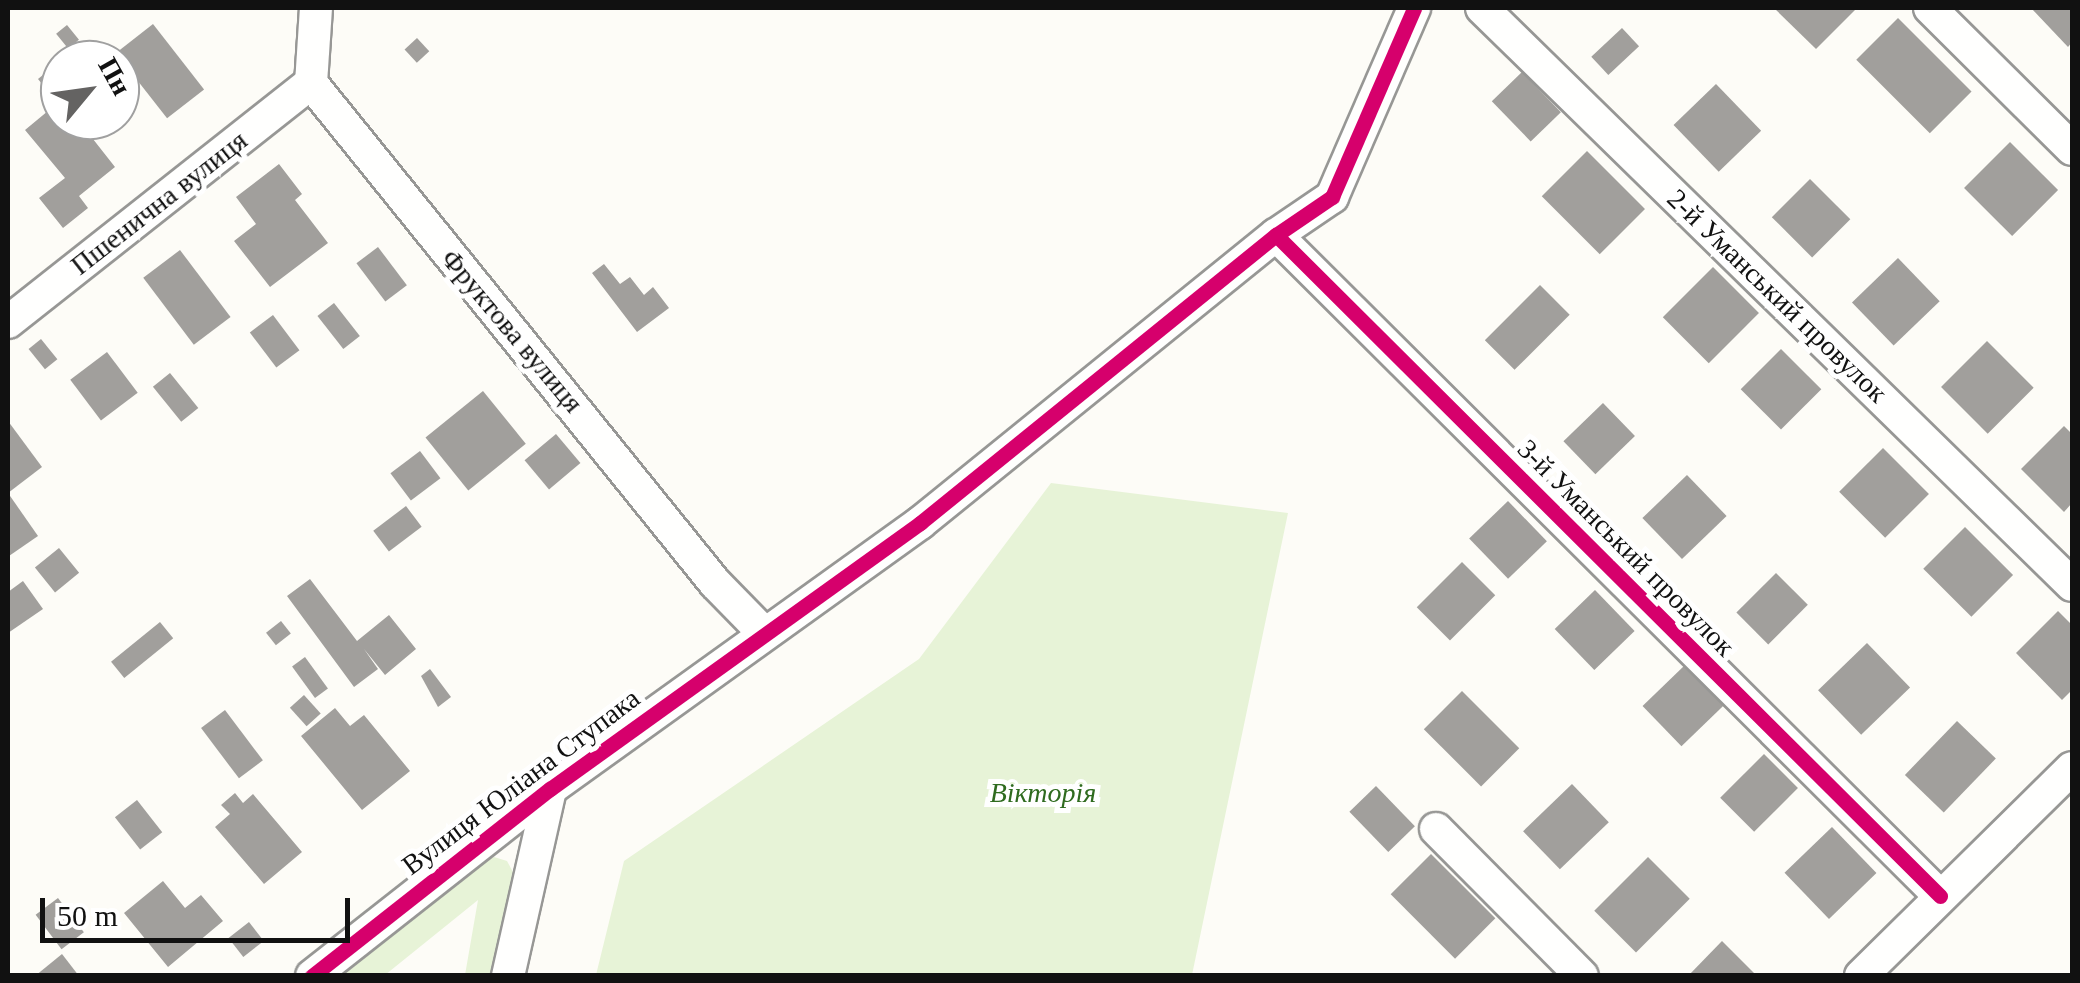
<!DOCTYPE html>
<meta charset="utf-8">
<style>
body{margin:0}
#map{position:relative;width:2080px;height:983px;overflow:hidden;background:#fdfcf7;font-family:"Times New Roman",serif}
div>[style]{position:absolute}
.green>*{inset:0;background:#e7f3d7}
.building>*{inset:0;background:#a19f9c;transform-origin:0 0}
.roads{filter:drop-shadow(2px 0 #979795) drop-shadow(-2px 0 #979795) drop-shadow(0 2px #979795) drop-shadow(0 -2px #979795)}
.minor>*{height:32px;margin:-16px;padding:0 16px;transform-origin:16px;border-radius:16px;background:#fffffe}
.cycleway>*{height:15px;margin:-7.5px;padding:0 7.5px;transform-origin:7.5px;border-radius:7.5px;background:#d6006c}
span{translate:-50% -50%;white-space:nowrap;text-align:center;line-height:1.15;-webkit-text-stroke:10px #fff;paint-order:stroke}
.street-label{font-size:28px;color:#111}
.park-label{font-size:28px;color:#2f6b1f;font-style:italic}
.frame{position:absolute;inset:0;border:10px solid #111;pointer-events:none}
.north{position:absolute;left:40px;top:40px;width:100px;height:100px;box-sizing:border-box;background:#fff;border:2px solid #a0a0a0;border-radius:50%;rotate:61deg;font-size:28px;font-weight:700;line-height:40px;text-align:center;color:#111}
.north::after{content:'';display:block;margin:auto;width:35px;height:45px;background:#646362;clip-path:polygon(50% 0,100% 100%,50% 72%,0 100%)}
.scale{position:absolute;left:40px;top:898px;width:310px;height:45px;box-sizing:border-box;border:5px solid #111;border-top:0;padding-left:12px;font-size:30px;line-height:35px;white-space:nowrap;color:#111;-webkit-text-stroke:8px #fff;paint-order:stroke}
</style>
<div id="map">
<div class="green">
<i style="clip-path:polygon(1051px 483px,1288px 513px,1192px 975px,596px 975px,624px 861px,919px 659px)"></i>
<i style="clip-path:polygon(494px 857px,507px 861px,514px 874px,498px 975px,465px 975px,478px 900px,385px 975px,336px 976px,480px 863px)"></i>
</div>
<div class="building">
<i style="clip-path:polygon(1774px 8px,1857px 8px,1816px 49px)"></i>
<i style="clip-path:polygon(2031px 8px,2072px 8px,2072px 42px,2068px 47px)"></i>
<i style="left:1898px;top:18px;width:104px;height:59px;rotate:45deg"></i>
<i style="left:153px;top:24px;width:83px;height:47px;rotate:52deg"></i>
<i style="left:67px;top:25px;width:19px;height:14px;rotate:51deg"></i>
<i style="left:1622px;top:28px;width:25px;height:42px;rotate:47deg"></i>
<i style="left:417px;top:38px;width:18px;height:17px;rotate:47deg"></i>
<i style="clip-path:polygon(60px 61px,60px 97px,56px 101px,38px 79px)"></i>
<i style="left:1522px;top:72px;width:56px;height:42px;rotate:46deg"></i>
<i style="left:1716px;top:84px;width:65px;height:59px;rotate:46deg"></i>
<i style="clip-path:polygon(60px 101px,60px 120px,78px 120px,115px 167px,79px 196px,88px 208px,63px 228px,39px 198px,65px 178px,25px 130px)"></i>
<i style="left:2010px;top:142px;width:68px;height:65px;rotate:45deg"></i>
<i style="left:1587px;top:151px;width:82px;height:64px;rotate:45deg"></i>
<i style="clip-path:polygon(279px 164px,302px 194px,295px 200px,328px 243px,270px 287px,234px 241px,256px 224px,236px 197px)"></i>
<i style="left:1810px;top:179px;width:57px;height:54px;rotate:45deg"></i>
<i style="left:378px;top:247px;width:48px;height:27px;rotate:53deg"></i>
<i style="left:180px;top:250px;width:84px;height:46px;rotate:53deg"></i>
<i style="left:1898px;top:258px;width:60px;height:64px;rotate:46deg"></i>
<i style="clip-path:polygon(604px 264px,620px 284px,630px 277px,644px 295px,653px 287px,669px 308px,637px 332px,592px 273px)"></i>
<i style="left:1713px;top:267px;width:65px;height:71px;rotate:45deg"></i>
<i style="left:1540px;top:285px;width:42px;height:78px;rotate:45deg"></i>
<i style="left:334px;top:303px;width:42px;height:21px;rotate:52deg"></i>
<i style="left:273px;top:315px;width:44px;height:29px;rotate:53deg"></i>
<i style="left:41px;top:339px;width:26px;height:16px;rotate:51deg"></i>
<i style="left:1987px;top:341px;width:66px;height:65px;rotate:45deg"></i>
<i style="left:1781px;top:349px;width:57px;height:57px;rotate:45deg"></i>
<i style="left:107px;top:352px;width:51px;height:46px;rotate:53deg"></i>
<i style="left:170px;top:373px;width:45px;height:22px;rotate:51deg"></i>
<i style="left:483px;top:391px;width:68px;height:74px;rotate:51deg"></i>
<i style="left:1603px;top:403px;width:46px;height:55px;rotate:46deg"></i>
<i style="clip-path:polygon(8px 421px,42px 467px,8px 493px)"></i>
<i style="clip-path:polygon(2064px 426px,2072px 434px,2072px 503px,2064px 512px,2021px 469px)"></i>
<i style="left:556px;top:434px;width:38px;height:41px;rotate:50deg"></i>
<i style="left:1883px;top:448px;width:65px;height:62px;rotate:45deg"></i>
<i style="left:420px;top:451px;width:34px;height:37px;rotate:53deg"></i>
<i style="left:1687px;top:475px;width:57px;height:62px;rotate:46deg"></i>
<i style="clip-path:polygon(8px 493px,38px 536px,9px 556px,8px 553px)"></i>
<i style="left:1508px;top:501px;width:56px;height:54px;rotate:46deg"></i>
<i style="left:406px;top:506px;width:26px;height:41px;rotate:53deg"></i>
<i style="left:1965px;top:527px;width:68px;height:59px;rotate:45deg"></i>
<i style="left:59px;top:548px;width:32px;height:31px;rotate:51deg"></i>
<i style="left:1462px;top:562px;width:47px;height:64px;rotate:45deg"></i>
<i style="left:1776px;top:573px;width:45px;height:56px;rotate:45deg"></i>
<i style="clip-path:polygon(310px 579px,357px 641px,389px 615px,416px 649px,385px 675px,364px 649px,378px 669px,354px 687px,287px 596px)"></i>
<i style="clip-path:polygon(23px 581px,43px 609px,8px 633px,8px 592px)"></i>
<i style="left:1595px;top:590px;width:57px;height:56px;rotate:46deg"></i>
<i style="clip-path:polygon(2058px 611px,2072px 625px,2072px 690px,2062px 700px,2016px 653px)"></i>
<i style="left:281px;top:621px;width:16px;height:19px;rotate:52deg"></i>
<i style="left:160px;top:622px;width:21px;height:63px;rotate:51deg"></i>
<i style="left:1867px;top:643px;width:62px;height:68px;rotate:46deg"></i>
<i style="left:305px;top:657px;width:39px;height:16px;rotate:54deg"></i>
<i style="left:1685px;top:665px;width:56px;height:59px;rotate:46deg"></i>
<i style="clip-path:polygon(430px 669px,451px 697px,438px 707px,421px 676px)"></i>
<i style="left:1462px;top:691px;width:81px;height:54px;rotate:45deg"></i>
<i style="left:304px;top:695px;width:25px;height:19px;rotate:48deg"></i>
<i style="clip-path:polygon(335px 708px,350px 726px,364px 715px,410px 771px,362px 810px,301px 736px)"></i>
<i style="left:225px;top:710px;width:63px;height:30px;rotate:53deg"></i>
<i style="left:1957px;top:721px;width:54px;height:75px;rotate:44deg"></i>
<i style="left:1764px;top:754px;width:48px;height:62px;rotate:45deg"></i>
<i style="left:1572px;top:784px;width:53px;height:68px;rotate:46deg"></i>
<i style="left:1376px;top:786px;width:56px;height:37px;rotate:46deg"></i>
<i style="clip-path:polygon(235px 793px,243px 803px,253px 794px,302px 852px,264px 884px,215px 827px,230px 814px,221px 805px)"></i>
<i style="left:137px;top:800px;width:41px;height:28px;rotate:52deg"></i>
<i style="left:1832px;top:827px;width:64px;height:66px;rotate:46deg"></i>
<i style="left:1431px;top:854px;width:91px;height:57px;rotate:45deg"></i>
<i style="left:1648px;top:857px;width:59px;height:76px;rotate:45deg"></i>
<i style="clip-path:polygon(163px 881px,185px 908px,201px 895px,223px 921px,168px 967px,124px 913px)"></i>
<i style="left:58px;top:898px;width:43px;height:28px;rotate:53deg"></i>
<i style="left:249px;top:922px;width:24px;height:26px;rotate:52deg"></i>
<i style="clip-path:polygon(1722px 941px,1757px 976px,1688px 976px)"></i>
<i style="clip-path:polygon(62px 954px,79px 976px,35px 976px)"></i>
</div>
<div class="roads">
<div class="minor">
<i style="left:316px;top:8px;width:75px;rotate:93.8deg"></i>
<i style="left:311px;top:83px;width:643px;rotate:51.06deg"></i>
<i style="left:715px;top:583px;width:70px;rotate:45.6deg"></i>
<i style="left:1482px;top:8px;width:825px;rotate:44.36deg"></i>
<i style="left:1930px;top:8px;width:200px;rotate:44.8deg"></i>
<i style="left:1276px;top:235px;width:937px;rotate:44.87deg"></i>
<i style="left:8px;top:322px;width:386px;rotate:-38.3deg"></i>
<i style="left:1436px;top:829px;width:207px;rotate:45.2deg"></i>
<i style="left:312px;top:976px;width:303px;rotate:-38.2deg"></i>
<i style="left:550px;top:789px;width:456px;rotate:-35.7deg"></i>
<i style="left:920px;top:523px;width:458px;rotate:-39deg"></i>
<i style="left:1276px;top:235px;width:68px;rotate:-34.2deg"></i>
<i style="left:1332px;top:197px;width:206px;rotate:-66.5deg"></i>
<i style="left:508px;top:976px;width:192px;rotate:-77.3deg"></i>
<i style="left:1861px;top:976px;width:296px;rotate:-44.6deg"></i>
</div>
</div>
<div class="cycleway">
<i style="left:1276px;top:235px;width:937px;rotate:44.87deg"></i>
<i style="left:312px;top:976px;width:303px;rotate:-38.2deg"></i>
<i style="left:550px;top:789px;width:456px;rotate:-35.7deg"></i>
<i style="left:920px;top:523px;width:458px;rotate:-39deg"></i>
<i style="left:1276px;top:235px;width:68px;rotate:-34.2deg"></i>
<i style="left:1332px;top:197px;width:206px;rotate:-66.5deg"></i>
</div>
<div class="street-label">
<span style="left:159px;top:203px;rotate:-38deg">Пшенична вулиця</span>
<span style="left:1777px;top:296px;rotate:44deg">2-й Уманський провулок</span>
<span style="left:512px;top:331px;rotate:50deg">Фруктова вулиця</span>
<span style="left:1626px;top:548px;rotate:45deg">3-й Уманський провулок</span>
<span style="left:521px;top:782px;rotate:-37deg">Вулиця Юліана Ступака</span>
</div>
<div class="park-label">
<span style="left:1043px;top:793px">Вікторія</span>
</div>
<div class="frame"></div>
<div class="north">Пн</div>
<div class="scale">50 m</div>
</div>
